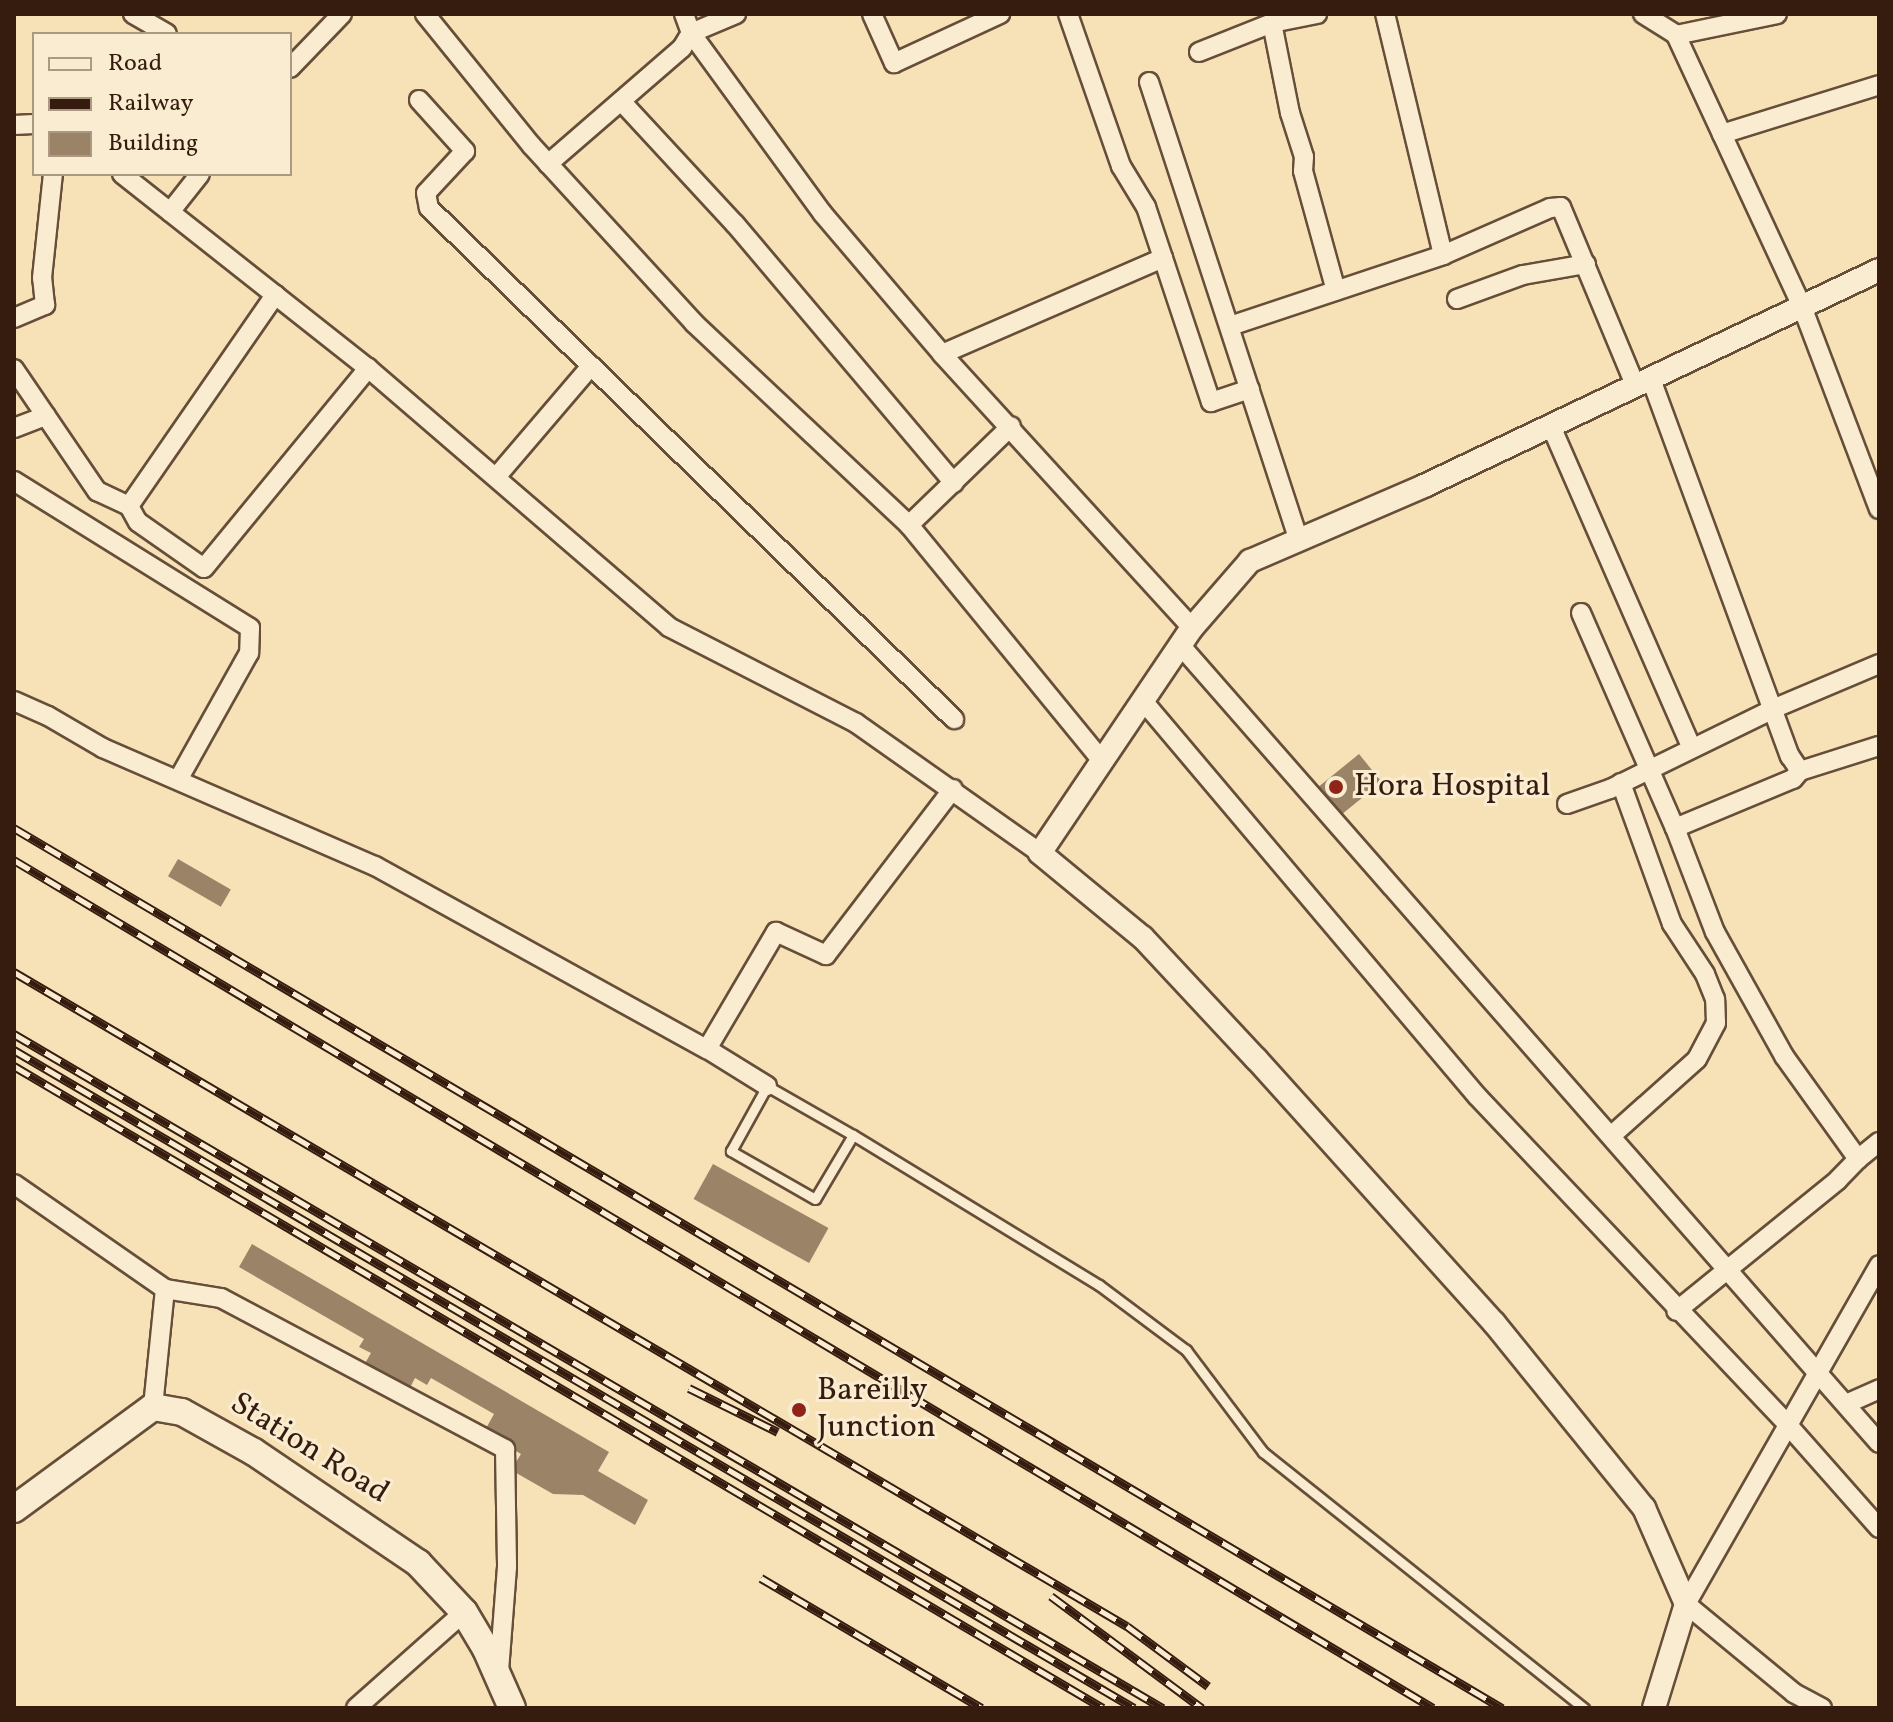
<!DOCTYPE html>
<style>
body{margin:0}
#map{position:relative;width:1893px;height:1722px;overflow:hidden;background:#f7e2b8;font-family:Vollkorn,serif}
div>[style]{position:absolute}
.building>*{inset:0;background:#9a8367;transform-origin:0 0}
.roads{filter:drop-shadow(2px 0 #664e39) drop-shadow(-2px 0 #664e39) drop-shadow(0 2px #664e39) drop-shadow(0 -2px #664e39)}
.service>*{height:9px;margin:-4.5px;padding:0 4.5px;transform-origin:4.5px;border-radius:4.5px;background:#faecd1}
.minor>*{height:18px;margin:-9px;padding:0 9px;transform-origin:9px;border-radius:9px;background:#faecd1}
.tertiary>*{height:22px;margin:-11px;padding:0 11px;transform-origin:11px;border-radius:11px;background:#faecd1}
.secondary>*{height:26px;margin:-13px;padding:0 13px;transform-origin:13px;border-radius:13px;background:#faecd1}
.rail>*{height:9px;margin-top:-4.5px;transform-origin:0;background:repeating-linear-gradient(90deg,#faecd1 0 18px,#351c0f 0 36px);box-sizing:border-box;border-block:2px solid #351c0f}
.dots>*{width:22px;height:22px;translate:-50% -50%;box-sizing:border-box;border:4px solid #faecd1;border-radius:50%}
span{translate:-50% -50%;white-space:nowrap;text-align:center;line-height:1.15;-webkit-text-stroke:6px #faecd1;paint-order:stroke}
.poi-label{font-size:32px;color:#351c0f}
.left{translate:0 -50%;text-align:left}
.street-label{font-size:32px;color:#351c0f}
.frame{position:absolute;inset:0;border:16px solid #351c0f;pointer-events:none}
.legend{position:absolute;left:32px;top:32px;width:260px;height:144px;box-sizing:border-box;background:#faecd1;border:2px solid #ab9983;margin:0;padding:10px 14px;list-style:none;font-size:24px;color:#351c0f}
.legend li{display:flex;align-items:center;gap:16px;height:40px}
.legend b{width:40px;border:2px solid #ab9983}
</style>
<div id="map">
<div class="building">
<i style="left:1359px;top:754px;width:36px;height:58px;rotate:51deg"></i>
<i style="left:178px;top:859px;width:61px;height:20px;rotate:30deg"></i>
<i style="left:713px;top:1164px;width:132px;height:40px;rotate:29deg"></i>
<i style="clip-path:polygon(252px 1244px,609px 1452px,598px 1471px,648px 1500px,635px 1525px,583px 1495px,553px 1494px,511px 1470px,521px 1454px,484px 1432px,494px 1414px,431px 1378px,427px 1385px,415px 1378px,402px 1403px,357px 1377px,371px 1353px,359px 1347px,364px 1339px,239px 1267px)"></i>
</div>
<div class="roads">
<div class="service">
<i style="left:767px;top:1086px;width:99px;rotate:29.7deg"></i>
<i style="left:853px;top:1135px;width:74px;rotate:120.7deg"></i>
<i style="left:815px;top:1199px;width:97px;rotate:-150.3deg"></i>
<i style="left:731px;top:1151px;width:74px;rotate:-61deg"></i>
<i style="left:853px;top:1135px;width:288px;rotate:31.4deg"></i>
<i style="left:1099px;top:1285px;width:109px;rotate:36.8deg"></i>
<i style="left:1186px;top:1350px;width:128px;rotate:53deg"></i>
<i style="left:1263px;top:1452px;width:411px;rotate:38.6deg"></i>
</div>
<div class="minor">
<i style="left:133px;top:14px;width:39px;rotate:30deg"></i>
<i style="left:425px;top:14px;width:170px;rotate:51deg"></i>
<i style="left:532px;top:146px;width:240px;rotate:47.5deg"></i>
<i style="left:694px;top:323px;width:295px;rotate:43.2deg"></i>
<i style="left:909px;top:525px;width:305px;rotate:50.7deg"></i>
<i style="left:684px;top:14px;width:20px;rotate:70deg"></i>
<i style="left:691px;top:33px;width:224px;rotate:53.9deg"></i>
<i style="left:823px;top:214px;width:184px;rotate:49.6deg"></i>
<i style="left:942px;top:354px;width:371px;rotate:47.6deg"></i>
<i style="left:872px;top:14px;width:54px;rotate:65.8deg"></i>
<i style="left:894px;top:63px;width:117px;rotate:-24.8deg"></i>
<i style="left:1643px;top:14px;width:39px;rotate:32deg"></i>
<i style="left:1676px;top:35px;width:302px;rotate:65.1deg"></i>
<i style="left:1803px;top:309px;width:214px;rotate:69.2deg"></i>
<i style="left:1272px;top:23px;width:92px;rotate:78.7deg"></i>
<i style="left:1290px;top:113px;width:46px;rotate:72.3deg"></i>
<i style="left:1304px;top:157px;width:14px;rotate:94deg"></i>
<i style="left:1303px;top:171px;width:124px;rotate:74.6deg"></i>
<i style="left:1676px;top:35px;width:103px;rotate:-11.7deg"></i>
<i style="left:1199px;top:52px;width:79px;rotate:-21.7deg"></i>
<i style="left:1272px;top:23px;width:46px;rotate:-11.3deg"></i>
<i style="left:290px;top:68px;width:75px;rotate:-46.1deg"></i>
<i style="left:1149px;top:82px;width:482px;rotate:71.9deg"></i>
<i style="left:419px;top:100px;width:69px;rotate:48deg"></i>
<i style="left:465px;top:151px;width:57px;rotate:132.9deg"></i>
<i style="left:426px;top:193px;width:15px;rotate:79deg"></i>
<i style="left:429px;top:208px;width:733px;rotate:44.23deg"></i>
<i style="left:621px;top:101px;width:168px;rotate:47.2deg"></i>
<i style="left:735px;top:224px;width:339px;rotate:49.8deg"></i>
<i style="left:14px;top:125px;width:20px;rotate:-3deg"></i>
<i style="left:1722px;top:134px;width:164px;rotate:-17.3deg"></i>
<i style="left:548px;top:164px;width:177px;rotate:-40.9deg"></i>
<i style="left:682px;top:48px;width:17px;rotate:-59deg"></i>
<i style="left:691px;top:33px;width:49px;rotate:-22.9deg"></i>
<i style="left:122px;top:174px;width:313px;rotate:38.3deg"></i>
<i style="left:368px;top:368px;width:397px;rotate:40.7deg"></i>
<i style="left:669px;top:627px;width:210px;rotate:27.2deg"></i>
<i style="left:856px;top:723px;width:225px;rotate:35.2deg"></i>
<i style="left:170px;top:212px;width:48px;rotate:-51.7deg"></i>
<i style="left:1443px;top:255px;width:117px;rotate:-23.7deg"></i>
<i style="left:1550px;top:208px;width:11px;rotate:-5deg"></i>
<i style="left:1561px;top:207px;width:195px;rotate:67.4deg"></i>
<i style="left:1163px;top:258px;width:152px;rotate:71.6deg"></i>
<i style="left:1211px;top:402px;width:41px;rotate:-18.4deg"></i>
<i style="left:1457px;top:299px;width:70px;rotate:-20deg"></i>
<i style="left:1523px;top:275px;width:64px;rotate:-9.9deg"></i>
<i style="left:14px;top:318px;width:34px;rotate:-23deg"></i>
<i style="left:45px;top:305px;width:27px;rotate:-96deg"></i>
<i style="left:42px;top:278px;width:105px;rotate:-84deg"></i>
<i style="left:1230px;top:326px;width:225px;rotate:-18.4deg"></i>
<i style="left:1443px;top:255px;width:248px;rotate:-103.5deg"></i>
<i style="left:942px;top:354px;width:241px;rotate:-23.5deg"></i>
<i style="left:1163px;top:258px;width:54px;rotate:-108.4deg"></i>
<i style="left:1146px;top:207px;width:48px;rotate:-121.4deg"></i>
<i style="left:1121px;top:166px;width:161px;rotate:-109.2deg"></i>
<i style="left:14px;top:369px;width:148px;rotate:55.8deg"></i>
<i style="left:97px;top:491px;width:35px;rotate:25deg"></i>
<i style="left:129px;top:506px;width:18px;rotate:61deg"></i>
<i style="left:138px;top:522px;width:80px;rotate:34.9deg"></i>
<i style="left:204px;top:568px;width:259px;rotate:-50.6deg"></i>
<i style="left:1651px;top:379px;width:402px;rotate:69.8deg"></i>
<i style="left:1790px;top:756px;width:18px;rotate:56deg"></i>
<i style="left:1551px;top:426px;width:350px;rotate:66.4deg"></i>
<i style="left:14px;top:428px;width:34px;rotate:-21deg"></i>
<i style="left:497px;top:476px;width:145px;rotate:-49.5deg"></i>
<i style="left:14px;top:481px;width:278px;rotate:31.9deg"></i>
<i style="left:250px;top:628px;width:25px;rotate:92deg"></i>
<i style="left:249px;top:653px;width:145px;rotate:119.2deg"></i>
<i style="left:129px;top:506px;width:257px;rotate:-55.3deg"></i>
<i style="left:909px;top:525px;width:142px;rotate:-44.1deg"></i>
<i style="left:1581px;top:613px;width:235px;rotate:66.4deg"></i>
<i style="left:1675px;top:828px;width:111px;rotate:69deg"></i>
<i style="left:1715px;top:932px;width:142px;rotate:60.9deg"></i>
<i style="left:1784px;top:1056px;width:127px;rotate:54.3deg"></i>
<i style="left:1858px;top:1159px;width:29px;rotate:134deg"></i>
<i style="left:1838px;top:1180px;width:208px;rotate:141deg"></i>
<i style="left:1181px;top:646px;width:1059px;rotate:48.79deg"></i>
<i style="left:14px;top:701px;width:37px;rotate:24deg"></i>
<i style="left:48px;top:716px;width:64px;rotate:30.2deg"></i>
<i style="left:103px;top:748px;width:296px;rotate:23.5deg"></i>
<i style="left:375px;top:866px;width:379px;rotate:28.9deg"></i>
<i style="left:1144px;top:702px;width:516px;rotate:49.8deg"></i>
<i style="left:1477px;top:1096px;width:451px;rotate:46.6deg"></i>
<i style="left:1787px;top:1424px;width:139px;rotate:48.5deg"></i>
<i style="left:1567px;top:804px;width:46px;rotate:-19.2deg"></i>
<i style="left:1610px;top:789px;width:184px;rotate:-26.1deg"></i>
<i style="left:1775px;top:708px;width:113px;rotate:-22.9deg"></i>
<i style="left:1675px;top:828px;width:128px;rotate:-22.6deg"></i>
<i style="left:1793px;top:779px;width:11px;rotate:-49deg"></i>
<i style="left:1800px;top:771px;width:83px;rotate:-17.6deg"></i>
<i style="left:767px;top:1086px;width:70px;rotate:-148.3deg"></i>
<i style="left:707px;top:1049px;width:136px;rotate:-59.5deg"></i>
<i style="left:776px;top:932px;width:55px;rotate:24.7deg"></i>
<i style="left:826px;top:955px;width:209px;rotate:-52.6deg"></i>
<i style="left:1611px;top:1136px;width:115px;rotate:-41.8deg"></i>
<i style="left:1697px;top:1059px;width:41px;rotate:-62.2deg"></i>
<i style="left:1716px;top:1023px;width:24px;rotate:-92deg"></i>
<i style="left:1715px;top:999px;width:27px;rotate:-112deg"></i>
<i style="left:1705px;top:974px;width:60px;rotate:-123.4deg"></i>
<i style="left:1672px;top:924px;width:150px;rotate:-109.9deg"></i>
<i style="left:1858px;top:1159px;width:27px;rotate:-39deg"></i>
<i style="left:14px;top:1184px;width:184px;rotate:34.8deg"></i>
<i style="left:165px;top:1289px;width:57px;rotate:9.1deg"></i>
<i style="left:221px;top:1298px;width:322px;rotate:28deg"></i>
<i style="left:505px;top:1449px;width:118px;rotate:89deg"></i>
<i style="left:507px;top:1567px;width:104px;rotate:94.4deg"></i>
<i style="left:1846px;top:1404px;width:36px;rotate:-24deg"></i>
<i style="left:153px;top:1407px;width:119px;rotate:-84.2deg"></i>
<i style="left:356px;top:1708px;width:144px;rotate:-41.6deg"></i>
<i style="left:1822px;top:1708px;width:32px;rotate:-152deg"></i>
<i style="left:1794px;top:1693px;width:140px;rotate:-140.5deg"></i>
<i style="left:1686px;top:1604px;width:390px;rotate:-60.3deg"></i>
</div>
<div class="tertiary">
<i style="left:1654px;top:1708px;width:109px;rotate:-72.9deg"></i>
<i style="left:1686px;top:1604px;width:105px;rotate:-113.6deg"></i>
<i style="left:1644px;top:1508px;width:238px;rotate:-129deg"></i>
<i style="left:1494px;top:1323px;width:355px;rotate:-132deg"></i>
<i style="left:1256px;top:1059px;width:166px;rotate:-133deg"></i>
<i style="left:1143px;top:938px;width:134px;rotate:-140.5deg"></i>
<i style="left:1040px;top:853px;width:272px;rotate:-56deg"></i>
<i style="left:1192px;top:628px;width:89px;rotate:-49.1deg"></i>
<i style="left:1250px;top:561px;width:189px;rotate:-23.3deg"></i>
<i style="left:1424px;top:486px;width:504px;rotate:-25.39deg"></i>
</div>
<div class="secondary">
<i style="left:14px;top:1509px;width:172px;rotate:-36.3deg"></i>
<i style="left:153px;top:1407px;width:29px;rotate:10deg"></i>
<i style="left:182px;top:1412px;width:82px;rotate:29.1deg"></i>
<i style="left:254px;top:1452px;width:198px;rotate:34.1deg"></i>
<i style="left:418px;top:1563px;width:67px;rotate:46.8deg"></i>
<i style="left:464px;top:1612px;width:43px;rotate:59.3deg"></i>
<i style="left:486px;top:1649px;width:64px;rotate:66.2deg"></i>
</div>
</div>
<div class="rail">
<i style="left:14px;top:828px;width:1729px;rotate:30.6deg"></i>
<i style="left:14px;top:860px;width:1653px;rotate:30.86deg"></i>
<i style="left:14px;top:972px;width:1291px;rotate:30.44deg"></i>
<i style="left:1127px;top:1626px;width:101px;rotate:36.5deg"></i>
<i style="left:14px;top:1034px;width:1332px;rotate:30.4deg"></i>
<i style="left:14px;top:1050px;width:1299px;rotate:30.43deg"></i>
<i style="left:14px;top:1066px;width:1264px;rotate:30.52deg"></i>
<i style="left:689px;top:1388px;width:99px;rotate:26.3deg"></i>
<i style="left:761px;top:1578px;width:256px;rotate:30.5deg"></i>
<i style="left:1051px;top:1596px;width:188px;rotate:36.6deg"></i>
</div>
<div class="dots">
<i style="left:1336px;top:787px;background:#8f2418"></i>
<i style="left:799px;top:1410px;background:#8f2418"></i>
</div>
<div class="poi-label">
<span class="left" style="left:1354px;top:787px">Hora Hospital</span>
<span class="left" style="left:817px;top:1410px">Bareilly<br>Junction</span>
</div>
<div class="street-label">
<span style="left:309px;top:1449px;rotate:32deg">Station Road</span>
</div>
<div class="frame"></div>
<ul class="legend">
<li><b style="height:10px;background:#faecd1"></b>Road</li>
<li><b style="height:10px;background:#351c0f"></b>Railway</li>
<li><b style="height:22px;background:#9a8367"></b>Building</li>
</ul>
</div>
